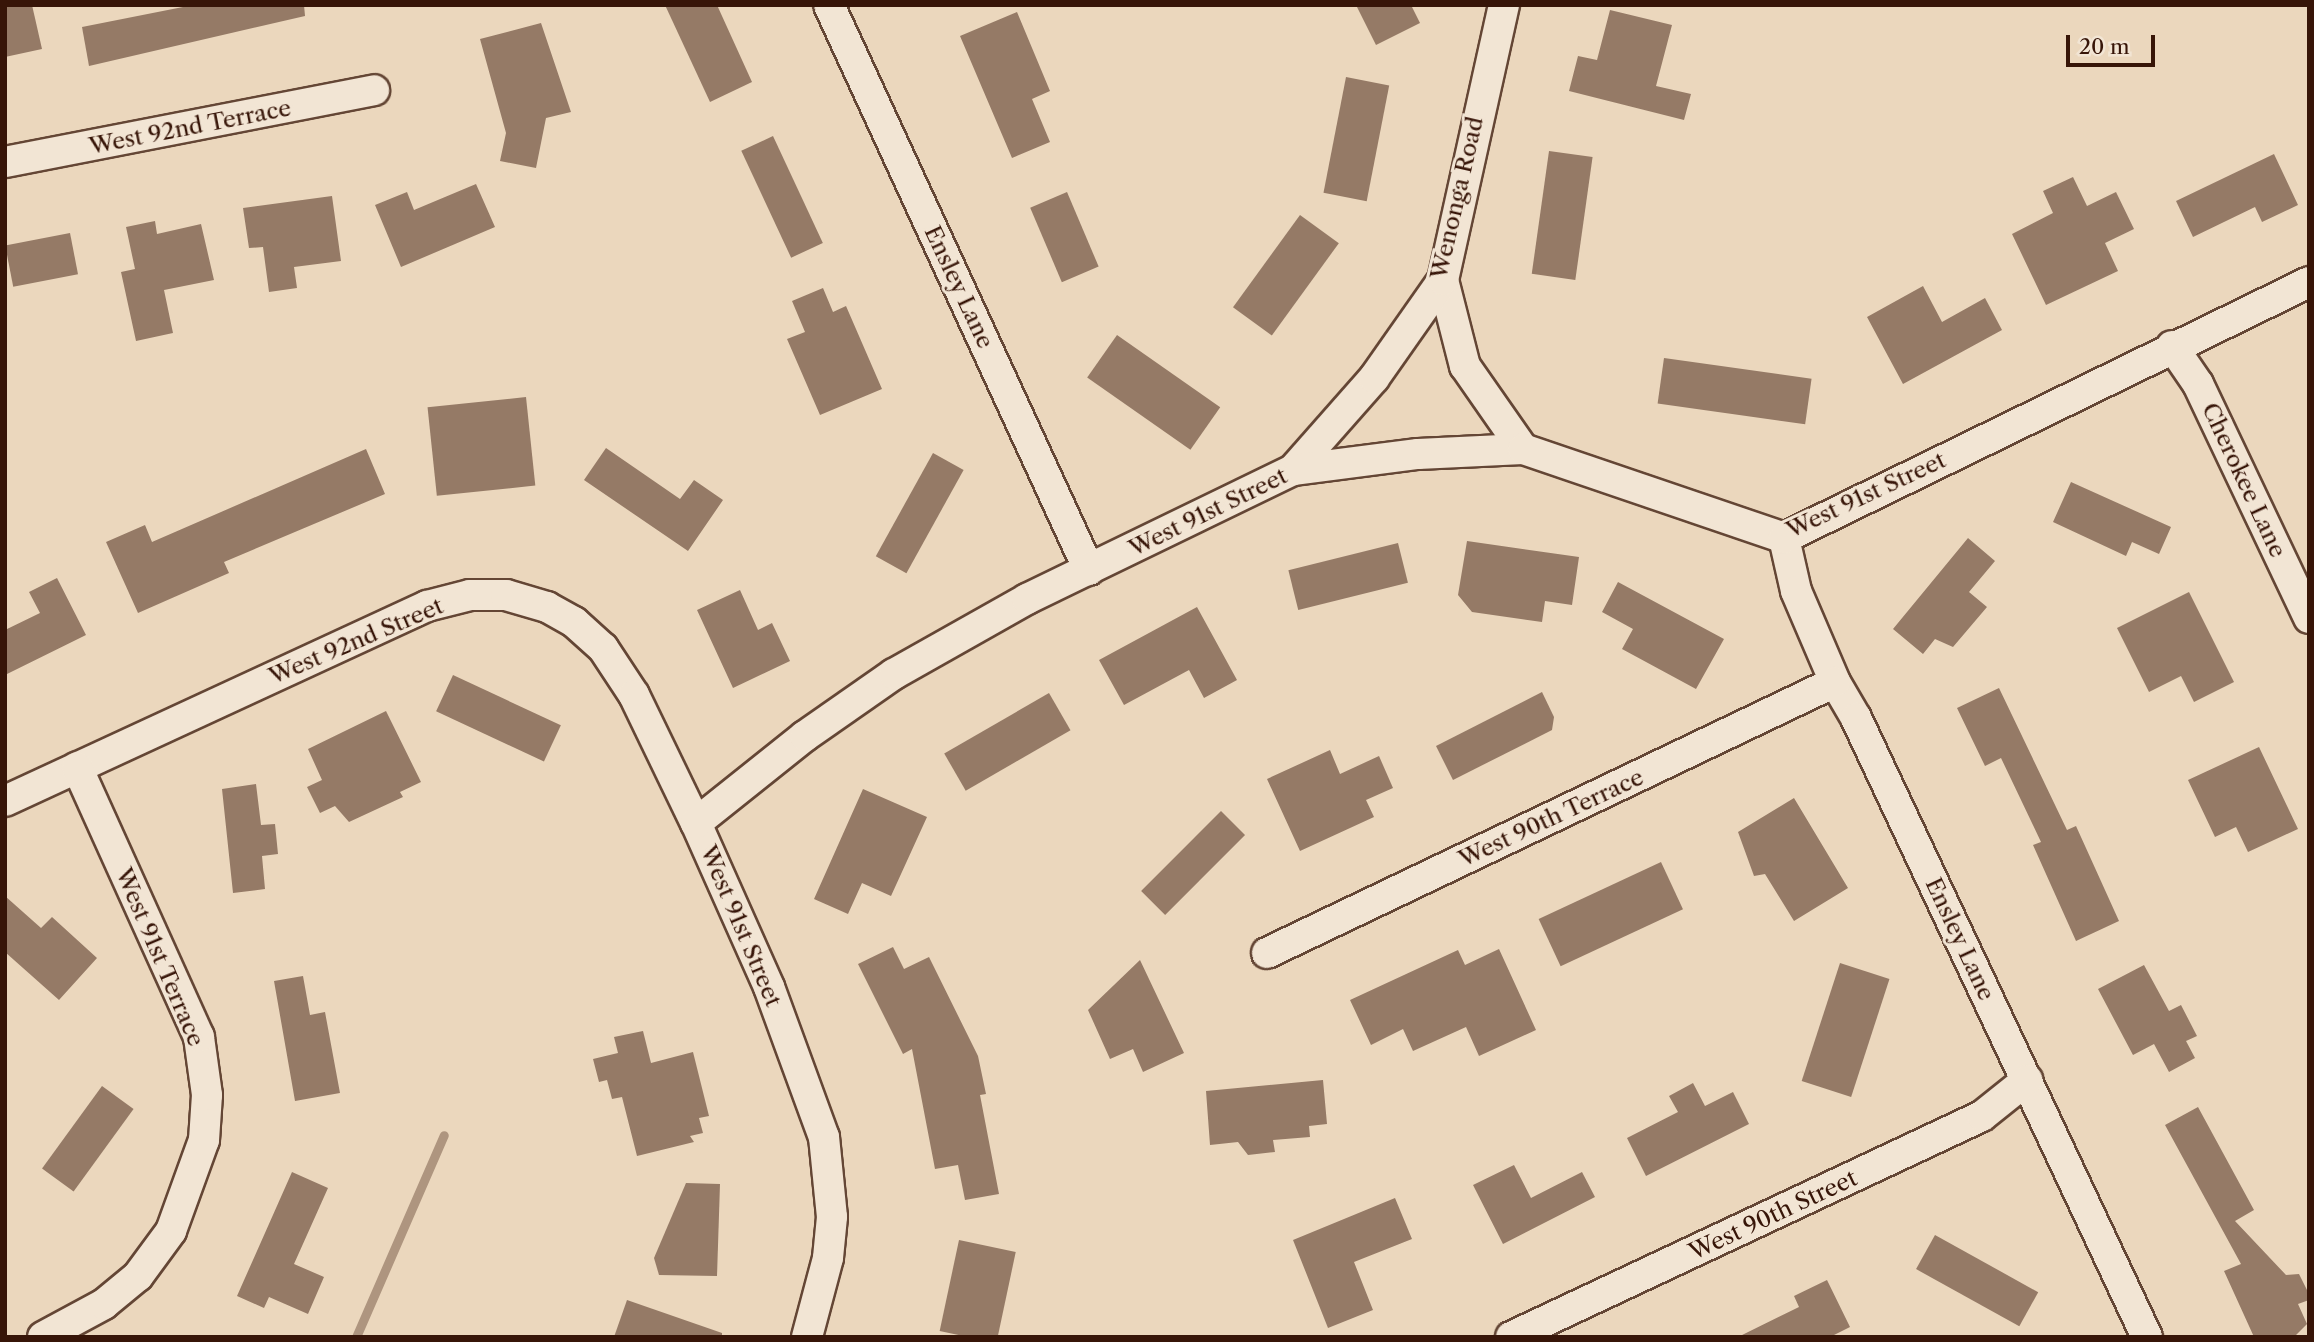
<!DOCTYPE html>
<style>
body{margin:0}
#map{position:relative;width:2314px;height:1342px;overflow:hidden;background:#ebd7bd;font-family:"Libre Caslon Text",serif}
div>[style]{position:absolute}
.stream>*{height:9px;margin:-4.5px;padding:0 4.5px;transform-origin:4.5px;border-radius:4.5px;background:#ae957f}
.building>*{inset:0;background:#957a66;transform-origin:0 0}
.roads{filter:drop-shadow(2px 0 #644635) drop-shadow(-2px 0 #644635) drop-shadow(0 2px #644635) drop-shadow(0 -2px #644635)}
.minor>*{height:30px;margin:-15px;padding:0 15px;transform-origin:15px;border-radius:15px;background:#f2e5d4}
span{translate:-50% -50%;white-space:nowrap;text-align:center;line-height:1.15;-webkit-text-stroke:6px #f2e5d4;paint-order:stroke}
.street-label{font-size:23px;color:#371508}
.frame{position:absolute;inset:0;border:7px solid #371508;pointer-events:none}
.scale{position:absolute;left:2066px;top:35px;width:89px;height:32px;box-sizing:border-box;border:4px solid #371508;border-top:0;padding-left:9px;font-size:21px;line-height:24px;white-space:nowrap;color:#371508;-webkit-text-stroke:5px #f2e5d4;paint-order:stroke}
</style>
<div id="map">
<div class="stream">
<i style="left:356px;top:1337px;width:220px;rotate:-66.5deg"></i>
</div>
<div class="building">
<i style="clip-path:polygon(5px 5px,32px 5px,42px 49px,5px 57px)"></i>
<i style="clip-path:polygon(193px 5px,304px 5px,305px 16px,89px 66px,82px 27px)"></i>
<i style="clip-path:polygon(665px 5px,717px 5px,752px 82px,710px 102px)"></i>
<i style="clip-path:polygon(1356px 5px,1411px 5px,1420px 23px,1376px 45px)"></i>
<i style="clip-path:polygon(1610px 10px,1672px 25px,1656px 86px,1691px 94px,1684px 120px,1569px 91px,1578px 56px,1597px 60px)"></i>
<i style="clip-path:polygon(1017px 12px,1050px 91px,1032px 99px,1050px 142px,1012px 158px,960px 36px)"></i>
<i style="clip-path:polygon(541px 23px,571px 112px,546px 118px,536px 168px,500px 161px,506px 133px,480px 39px)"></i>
<i style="left:1346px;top:77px;width:44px;height:118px;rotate:11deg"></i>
<i style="left:773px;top:136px;width:118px;height:35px;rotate:65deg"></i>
<i style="left:1549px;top:151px;width:44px;height:124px;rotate:8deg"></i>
<i style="clip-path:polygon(2274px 154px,2298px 205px,2262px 222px,2255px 207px,2193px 237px,2176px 201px)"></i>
<i style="clip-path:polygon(2073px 177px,2087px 206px,2116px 192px,2134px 229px,2105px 243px,2118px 271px,2046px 305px,2012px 234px,2053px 213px,2043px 191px)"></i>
<i style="clip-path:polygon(476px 184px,495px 227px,401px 267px,375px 205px,407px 192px,414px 210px)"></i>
<i style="left:1067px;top:192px;width:81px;height:40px;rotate:67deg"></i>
<i style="clip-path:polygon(332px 196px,341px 261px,294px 267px,297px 288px,269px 292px,263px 247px,249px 248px,243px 208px)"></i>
<i style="left:1300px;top:215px;width:48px;height:114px;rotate:36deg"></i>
<i style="clip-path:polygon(155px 221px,157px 234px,201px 224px,214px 280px,164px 290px,173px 333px,136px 341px,121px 272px,135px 269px,126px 227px)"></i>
<i style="left:70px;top:233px;width:42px;height:66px;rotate:79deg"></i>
<i style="clip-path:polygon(1923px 286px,1942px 322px,1985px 298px,2002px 330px,1903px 384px,1867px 317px)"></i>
<i style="clip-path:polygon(823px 288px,833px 312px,846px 306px,882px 389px,820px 415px,787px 339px,805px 332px,792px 301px)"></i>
<i style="left:1117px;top:335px;width:126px;height:52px;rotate:35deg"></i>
<i style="left:1664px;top:358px;width:149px;height:46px;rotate:8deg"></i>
<i style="left:526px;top:397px;width:89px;height:99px;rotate:84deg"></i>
<i style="clip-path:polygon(606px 448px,680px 499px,694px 480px,723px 500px,688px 551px,584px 480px)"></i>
<i style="clip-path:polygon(366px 449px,385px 494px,224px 562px,229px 573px,138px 613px,106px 542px,145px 525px,152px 542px)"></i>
<i style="left:933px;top:453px;width:35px;height:118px;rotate:29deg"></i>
<i style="clip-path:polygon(2071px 482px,2171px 527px,2159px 554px,2132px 542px,2126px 556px,2053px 522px)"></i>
<i style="clip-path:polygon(1968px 538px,1995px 561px,1969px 592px,1987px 607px,1953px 647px,1935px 639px,1923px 654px,1893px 629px)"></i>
<i style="clip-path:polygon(1467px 541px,1579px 557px,1572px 605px,1545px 601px,1542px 622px,1472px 612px,1458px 595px)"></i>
<i style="left:1398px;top:543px;width:41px;height:113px;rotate:76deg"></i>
<i style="clip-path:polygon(57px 578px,86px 635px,5px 675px,5px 630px,40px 613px,29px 592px)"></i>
<i style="clip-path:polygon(1618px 582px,1724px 639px,1696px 689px,1622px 649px,1633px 629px,1602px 612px)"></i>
<i style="clip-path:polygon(740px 590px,758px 630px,772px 623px,790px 661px,733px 688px,697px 610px)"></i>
<i style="clip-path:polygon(2189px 592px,2234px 682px,2194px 702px,2181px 676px,2149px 692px,2117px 628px)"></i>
<i style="clip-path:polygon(1197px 607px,1237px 680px,1204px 698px,1189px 670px,1124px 705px,1099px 660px)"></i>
<i style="left:453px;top:675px;width:119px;height:40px;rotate:25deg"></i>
<i style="clip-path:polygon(1999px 688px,2067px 830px,2076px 826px,2119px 921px,2076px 941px,2033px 845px,2041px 842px,2001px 758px,1985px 766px,1957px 708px)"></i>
<i style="clip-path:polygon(1542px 692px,1554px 717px,1552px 730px,1453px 780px,1436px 746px)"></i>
<i style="left:1049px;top:693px;width:43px;height:121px;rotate:60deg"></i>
<i style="clip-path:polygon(386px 711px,421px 782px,400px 792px,403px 797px,349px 822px,335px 806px,320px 813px,307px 787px,322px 780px,308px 749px)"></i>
<i style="clip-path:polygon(2259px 747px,2298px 829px,2248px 852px,2236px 827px,2215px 837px,2188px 780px)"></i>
<i style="clip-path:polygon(1330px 750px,1340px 774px,1379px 756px,1393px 788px,1366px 800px,1374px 817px,1300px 851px,1267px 779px)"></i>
<i style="clip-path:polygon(256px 784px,261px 825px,275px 824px,278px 854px,262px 856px,265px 889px,233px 893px,222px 789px)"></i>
<i style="clip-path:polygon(863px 789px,927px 817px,891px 896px,862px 883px,848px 914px,814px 899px)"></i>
<i style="clip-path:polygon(1794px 798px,1848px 888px,1794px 921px,1765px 874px,1754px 876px,1738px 832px)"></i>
<i style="left:1221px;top:811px;width:34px;height:113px;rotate:45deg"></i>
<i style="left:1661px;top:862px;width:52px;height:135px;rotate:65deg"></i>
<i style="clip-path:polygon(5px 896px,41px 928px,52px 917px,97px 958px,59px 1000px,5px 952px)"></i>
<i style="clip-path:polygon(893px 947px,904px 969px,929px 957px,978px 1056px,986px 1094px,980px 1095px,999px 1194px,965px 1200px,958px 1165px,935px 1169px,912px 1049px,903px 1054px,858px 964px)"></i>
<i style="clip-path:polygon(1499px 949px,1536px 1030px,1479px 1056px,1466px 1027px,1413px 1051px,1403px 1029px,1371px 1045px,1350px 1000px,1458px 950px,1465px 965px)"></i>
<i style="clip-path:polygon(1140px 960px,1184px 1053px,1143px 1072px,1133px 1049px,1110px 1059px,1088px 1010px)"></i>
<i style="left:1840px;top:963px;width:52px;height:124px;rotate:18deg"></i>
<i style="clip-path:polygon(2144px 965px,2169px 1011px,2181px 1005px,2197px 1036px,2186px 1041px,2195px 1058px,2169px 1072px,2154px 1044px,2133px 1055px,2098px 989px)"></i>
<i style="clip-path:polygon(303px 976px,310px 1015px,325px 1012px,340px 1093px,295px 1101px,274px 981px)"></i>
<i style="clip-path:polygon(643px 1031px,651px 1063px,693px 1052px,709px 1116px,699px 1118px,703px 1133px,690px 1136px,694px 1142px,637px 1156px,622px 1097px,612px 1099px,607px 1080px,599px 1082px,593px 1059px,618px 1053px,614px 1037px)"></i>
<i style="clip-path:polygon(1323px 1080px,1327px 1124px,1309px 1126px,1310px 1137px,1273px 1140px,1275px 1152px,1248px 1155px,1238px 1142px,1210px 1145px,1206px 1091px)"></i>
<i style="clip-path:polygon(1693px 1083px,1705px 1106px,1733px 1092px,1749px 1124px,1646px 1176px,1627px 1138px,1678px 1112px,1669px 1096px)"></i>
<i style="left:102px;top:1086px;width:39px;height:102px;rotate:36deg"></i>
<i style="clip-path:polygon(2198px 1107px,2254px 1210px,2235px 1221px,2286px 1275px,2299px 1274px,2309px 1294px,2309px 1300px,2298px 1304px,2307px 1324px,2294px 1337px,2254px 1337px,2224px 1271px,2241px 1264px,2165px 1125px)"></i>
<i style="clip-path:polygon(1514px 1165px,1531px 1198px,1582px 1172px,1595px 1197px,1503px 1244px,1473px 1185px)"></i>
<i style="clip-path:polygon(292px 1172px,328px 1188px,294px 1264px,324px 1277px,308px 1314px,269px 1297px,264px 1308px,237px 1296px)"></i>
<i style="clip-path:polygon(686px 1183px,720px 1184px,717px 1276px,659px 1275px,654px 1258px)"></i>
<i style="clip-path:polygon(1395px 1198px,1412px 1239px,1354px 1262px,1373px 1310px,1328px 1328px,1293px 1240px)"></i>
<i style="left:1935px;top:1235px;width:118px;height:39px;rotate:29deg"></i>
<i style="left:959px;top:1240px;width:58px;height:93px;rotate:12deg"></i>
<i style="clip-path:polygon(1827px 1280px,1850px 1327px,1830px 1337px,1738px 1337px,1799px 1307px,1794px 1296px)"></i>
<i style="clip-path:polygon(627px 1300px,722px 1333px,722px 1337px,614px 1337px)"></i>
</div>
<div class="roads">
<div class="minor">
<i style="left:829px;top:5px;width:622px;rotate:65.29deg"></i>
<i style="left:5px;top:162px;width:376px;rotate:-11deg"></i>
<i style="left:1443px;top:280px;width:89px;rotate:75.7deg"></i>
<i style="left:1465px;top:366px;width:101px;rotate:55.1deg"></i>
<i style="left:2172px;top:346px;width:46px;rotate:55.6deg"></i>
<i style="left:2198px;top:384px;width:259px;rotate:64.6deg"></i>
<i style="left:1293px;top:470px;width:123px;rotate:-48.6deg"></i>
<i style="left:1374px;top:378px;width:120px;rotate:-54.9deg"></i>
<i style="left:1443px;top:280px;width:282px;rotate:-77.5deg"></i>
<i style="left:1784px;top:538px;width:54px;rotate:77.2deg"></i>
<i style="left:1796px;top:591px;width:99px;rotate:66.8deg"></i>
<i style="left:1835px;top:682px;width:42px;rotate:59.7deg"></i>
<i style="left:1856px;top:718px;width:684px;rotate:64.82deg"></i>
<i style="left:5px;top:801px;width:465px;rotate:-24.8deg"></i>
<i style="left:427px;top:606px;width:44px;rotate:-14.3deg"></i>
<i style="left:470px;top:595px;width:36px"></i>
<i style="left:506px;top:595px;width:43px;rotate:16.3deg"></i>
<i style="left:547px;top:607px;width:31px;rotate:29deg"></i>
<i style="left:574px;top:622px;width:39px;rotate:42deg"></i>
<i style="left:603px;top:648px;width:56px;rotate:56.6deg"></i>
<i style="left:634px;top:695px;width:142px;rotate:64.2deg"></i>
<i style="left:696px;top:823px;width:180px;rotate:66deg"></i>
<i style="left:769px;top:987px;width:160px;rotate:69.9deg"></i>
<i style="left:824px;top:1137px;width:80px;rotate:84.3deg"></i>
<i style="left:832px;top:1217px;width:41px;rotate:95.6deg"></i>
<i style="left:828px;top:1258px;width:82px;rotate:104.9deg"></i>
<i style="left:696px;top:823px;width:139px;rotate:-38.6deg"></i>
<i style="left:805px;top:736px;width:108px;rotate:-34.9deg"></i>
<i style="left:894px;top:674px;width:153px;rotate:-29.4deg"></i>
<i style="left:1027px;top:599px;width:296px;rotate:-25.9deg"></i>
<i style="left:1293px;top:470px;width:126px;rotate:-7.3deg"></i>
<i style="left:1418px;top:454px;width:105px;rotate:-2.7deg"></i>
<i style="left:1523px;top:449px;width:276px;rotate:18.8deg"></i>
<i style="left:1784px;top:538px;width:584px;rotate:-25.99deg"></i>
<i style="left:1267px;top:953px;width:629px;rotate:-25.51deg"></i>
<i style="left:43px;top:1337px;width:69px;rotate:-28.4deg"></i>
<i style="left:104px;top:1304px;width:44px;rotate:-39.5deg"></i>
<i style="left:138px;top:1276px;width:56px;rotate:-53.7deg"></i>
<i style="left:171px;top:1231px;width:97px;rotate:-70.1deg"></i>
<i style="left:204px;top:1140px;width:45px;rotate:-86.2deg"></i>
<i style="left:207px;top:1095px;width:59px;rotate:-97.9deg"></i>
<i style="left:199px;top:1037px;width:296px;rotate:-114.3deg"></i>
<i style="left:1511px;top:1337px;width:520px;rotate:-25.14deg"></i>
<i style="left:1982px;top:1116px;width:58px;rotate:-38.7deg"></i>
</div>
</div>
<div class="street-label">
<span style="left:190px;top:127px;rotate:-11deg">West 92nd Terrace</span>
<span style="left:1457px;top:198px;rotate:-77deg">Wenonga Road</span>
<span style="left:959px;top:287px;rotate:65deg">Ensley Lane</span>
<span style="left:2244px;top:480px;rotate:65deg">Cherokee Lane</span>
<span style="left:1866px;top:495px;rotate:-25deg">West 91st Street</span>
<span style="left:1208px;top:512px;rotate:-26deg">West 91st Street</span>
<span style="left:356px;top:641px;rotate:-23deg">West 92nd Street</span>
<span style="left:1551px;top:818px;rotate:-25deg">West 90th Terrace</span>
<span style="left:741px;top:926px;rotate:67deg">West 91st Street</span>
<span style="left:1960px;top:939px;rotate:65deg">Ensley Lane</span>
<span style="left:160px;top:957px;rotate:67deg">West 91st Terrace</span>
<span style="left:1773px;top:1215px;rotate:-25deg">West 90th Street</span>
</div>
<div class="frame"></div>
<div class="scale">20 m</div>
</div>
